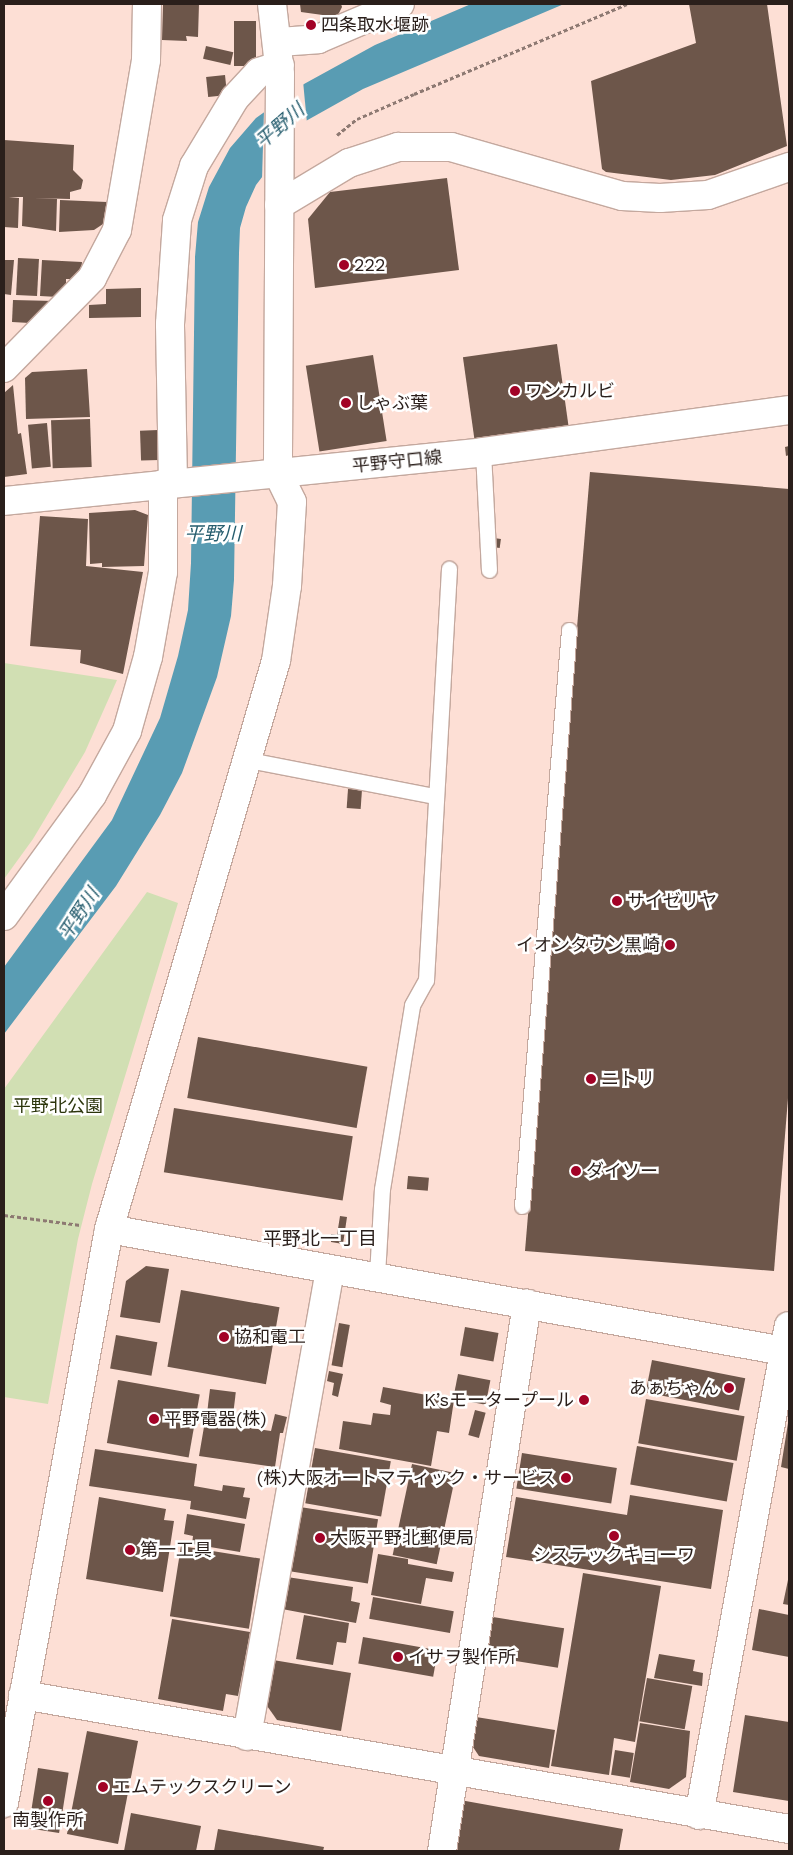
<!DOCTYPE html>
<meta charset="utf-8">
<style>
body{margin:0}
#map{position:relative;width:793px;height:1855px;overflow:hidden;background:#fddfd5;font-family:"Work Sans","Noto Sans JP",sans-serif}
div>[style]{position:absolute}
.green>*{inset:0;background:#d1dfb3}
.water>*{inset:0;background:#599cb3}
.pier>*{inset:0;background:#fddfd5}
.building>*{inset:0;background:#6d564a;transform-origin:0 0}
.path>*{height:3px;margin-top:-1.5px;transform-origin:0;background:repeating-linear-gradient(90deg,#8d7972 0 4px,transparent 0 6.5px)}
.roads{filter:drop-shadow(1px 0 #c4a89e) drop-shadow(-1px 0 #c4a89e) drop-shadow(0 1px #c4a89e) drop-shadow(0 -1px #c4a89e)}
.lane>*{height:15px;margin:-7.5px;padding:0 7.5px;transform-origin:7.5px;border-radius:7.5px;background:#fff}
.street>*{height:28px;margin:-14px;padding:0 14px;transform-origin:14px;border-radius:14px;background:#fff}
.secondary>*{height:28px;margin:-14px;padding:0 14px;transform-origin:14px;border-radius:14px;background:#fff}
.dots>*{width:14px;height:14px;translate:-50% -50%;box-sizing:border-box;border:2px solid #fff;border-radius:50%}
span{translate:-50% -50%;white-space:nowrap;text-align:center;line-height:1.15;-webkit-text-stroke:5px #fff;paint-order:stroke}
.poi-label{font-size:18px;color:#2a1f1b}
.left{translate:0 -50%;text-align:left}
.right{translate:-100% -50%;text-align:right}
.street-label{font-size:18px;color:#2a1f1b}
.park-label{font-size:18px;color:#2b350b}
.water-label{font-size:19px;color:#265d6e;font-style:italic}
.neighbourhood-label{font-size:19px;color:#2a1f1b}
.frame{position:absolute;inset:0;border:5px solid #2a1f1b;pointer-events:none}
</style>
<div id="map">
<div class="green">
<i style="clip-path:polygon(4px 663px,117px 680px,85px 752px,33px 839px,4px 879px)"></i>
<i style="clip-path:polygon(147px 892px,178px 903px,92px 1184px,78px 1239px,48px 1404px,4px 1397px,4px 1089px)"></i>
</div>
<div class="water">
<i style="clip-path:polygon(471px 4px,564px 4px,363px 89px,304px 122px,256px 185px,246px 207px,240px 228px,239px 253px,234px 580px,231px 616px,217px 677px,182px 773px,160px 815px,116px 886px,4px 1034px,4px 967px,112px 820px,160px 718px,178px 656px,188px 610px,191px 563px,195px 257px,198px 222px,209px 187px,230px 148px,256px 118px,304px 84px,375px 45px)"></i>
</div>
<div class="pier">
<i style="clip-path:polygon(303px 81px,307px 123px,262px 180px,264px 110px)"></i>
</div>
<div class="building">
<i style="clip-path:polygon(163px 4px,199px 4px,198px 37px,186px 36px,187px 41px,162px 40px)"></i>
<i style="clip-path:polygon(300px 4px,341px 4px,342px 7px,337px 17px,301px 12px)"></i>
<i style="clip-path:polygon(689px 4px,767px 4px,787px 146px,715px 175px,671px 180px,606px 172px,602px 169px,591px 81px,696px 43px)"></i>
<i style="left:256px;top:21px;width:45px;height:22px;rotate:90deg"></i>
<i style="left:206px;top:46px;width:28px;height:13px;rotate:13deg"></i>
<i style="left:225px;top:75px;width:20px;height:19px;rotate:84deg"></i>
<i style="clip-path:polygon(4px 140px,74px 145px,73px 170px,83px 180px,81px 189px,70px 192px,70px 199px,34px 198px,57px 199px,56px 231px,22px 226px,23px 197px,9px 197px,19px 198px,18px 228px,4px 227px)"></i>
<i style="clip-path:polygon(447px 178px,459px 270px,315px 288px,308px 219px,330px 192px)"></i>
<i style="clip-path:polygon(60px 200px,107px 202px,106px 222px,94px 230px,59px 232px)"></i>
<i style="left:18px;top:258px;width:21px;height:37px;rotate:3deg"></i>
<i style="clip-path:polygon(4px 260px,14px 260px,11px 295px,4px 294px)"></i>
<i style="clip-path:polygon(42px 260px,82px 262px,81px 272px,74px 279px,66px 279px,66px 289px,58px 297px,40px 296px)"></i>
<i style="clip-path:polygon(141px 288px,141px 317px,89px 318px,89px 305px,106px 304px,106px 289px)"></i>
<i style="clip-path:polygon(13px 300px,54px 301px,30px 323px,12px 322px)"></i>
<i style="left:557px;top:344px;width:83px;height:95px;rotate:82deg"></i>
<i style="left:373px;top:355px;width:87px;height:68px;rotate:81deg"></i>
<i style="clip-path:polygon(87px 369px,90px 417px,26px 419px,25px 378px,32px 372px)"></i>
<i style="clip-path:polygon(13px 385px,18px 434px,21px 433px,27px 474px,4px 477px,4px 393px)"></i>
<i style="left:90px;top:419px;width:48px;height:39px;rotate:88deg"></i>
<i style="left:47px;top:423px;width:44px;height:19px;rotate:85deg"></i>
<i style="left:158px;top:430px;width:30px;height:18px;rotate:88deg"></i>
<i style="clip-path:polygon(789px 446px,789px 455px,786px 456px,785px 447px)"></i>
<i style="clip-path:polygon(590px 472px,789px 489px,789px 1086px,774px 1271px,525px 1251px)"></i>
<i style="clip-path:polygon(135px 510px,148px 515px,144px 566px,102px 567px,102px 563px,90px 564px,89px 513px)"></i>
<i style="clip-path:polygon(40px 516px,88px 519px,86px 566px,143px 572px,123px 674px,80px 663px,81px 650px,30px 646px)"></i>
<i style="left:494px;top:538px;width:7px;height:9px;rotate:8deg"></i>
<i style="left:348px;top:789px;width:14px;height:19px;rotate:4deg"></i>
<i style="left:198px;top:1037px;width:172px;height:62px;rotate:10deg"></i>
<i style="left:174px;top:1108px;width:181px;height:65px;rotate:9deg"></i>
<i style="left:408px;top:1176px;width:21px;height:13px;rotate:5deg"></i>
<i style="clip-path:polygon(340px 1216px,347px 1217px,343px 1244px,331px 1242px,331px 1234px,337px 1235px)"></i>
<i style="clip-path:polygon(146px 1266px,169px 1269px,160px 1323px,120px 1317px,126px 1281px)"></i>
<i style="left:181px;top:1290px;width:100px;height:78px;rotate:10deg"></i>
<i style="left:339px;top:1323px;width:11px;height:43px;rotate:10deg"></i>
<i style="left:465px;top:1327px;width:34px;height:29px;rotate:10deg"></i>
<i style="left:116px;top:1335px;width:42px;height:34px;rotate:10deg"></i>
<i style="left:652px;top:1360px;width:95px;height:33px;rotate:11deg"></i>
<i style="clip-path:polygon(329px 1371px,343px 1374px,338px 1397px,332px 1395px,334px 1383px,327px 1381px)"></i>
<i style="left:458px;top:1374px;width:33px;height:25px;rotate:11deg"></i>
<i style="left:118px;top:1380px;width:83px;height:64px;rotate:10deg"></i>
<i style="clip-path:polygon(383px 1387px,454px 1400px,449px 1433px,437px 1431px,431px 1466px,339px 1449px,343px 1421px,371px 1425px,373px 1413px,390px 1415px,391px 1405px,380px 1402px)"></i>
<i style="left:210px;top:1389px;width:26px;height:31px;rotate:7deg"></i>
<i style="left:646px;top:1399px;width:100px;height:45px;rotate:10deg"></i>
<i style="left:475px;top:1410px;width:11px;height:26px;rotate:15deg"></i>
<i style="clip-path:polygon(275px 1414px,287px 1417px,283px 1433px,280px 1433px,275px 1467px,199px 1456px,205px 1421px,271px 1431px)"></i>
<i style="clip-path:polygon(788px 1423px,789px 1423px,789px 1469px,781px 1467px)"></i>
<i style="left:637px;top:1446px;width:98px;height:39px;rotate:10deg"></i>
<i style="left:315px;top:1448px;width:77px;height:56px;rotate:10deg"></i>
<i style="clip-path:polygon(95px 1449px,197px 1464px,194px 1486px,222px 1491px,223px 1485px,245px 1488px,243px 1497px,250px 1498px,246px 1519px,190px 1509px,191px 1501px,89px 1486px)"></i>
<i style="left:522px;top:1453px;width:96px;height:36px;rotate:9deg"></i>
<i style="left:412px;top:1464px;width:45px;height:93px;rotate:12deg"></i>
<i style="clip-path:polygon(630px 1495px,723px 1510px,711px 1589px,506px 1557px,516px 1497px,627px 1515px)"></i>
<i style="clip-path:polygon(99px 1497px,166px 1509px,164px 1520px,174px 1521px,163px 1592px,86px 1579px)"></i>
<i style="left:300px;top:1507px;width:79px;height:65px;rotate:9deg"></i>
<i style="clip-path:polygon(187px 1514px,245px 1524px,240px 1552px,192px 1544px,193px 1536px,184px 1534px)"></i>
<i style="left:181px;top:1546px;width:80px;height:71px;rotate:9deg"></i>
<i style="clip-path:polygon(378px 1554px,408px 1559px,408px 1564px,454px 1572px,452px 1582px,426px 1578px,421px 1604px,371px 1595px)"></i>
<i style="clip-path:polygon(583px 1573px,661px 1586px,635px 1742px,614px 1738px,609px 1775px,551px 1766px)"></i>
<i style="clip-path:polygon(789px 1575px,789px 1605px,783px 1604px)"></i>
<i style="clip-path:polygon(287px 1577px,353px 1587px,351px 1601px,360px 1603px,356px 1623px,282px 1609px)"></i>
<i style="left:373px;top:1597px;width:82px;height:22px;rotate:10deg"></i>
<i style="clip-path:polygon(759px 1609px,789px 1615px,789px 1657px,752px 1650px)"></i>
<i style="clip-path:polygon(304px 1615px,349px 1623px,346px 1643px,337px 1642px,333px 1665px,296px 1659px)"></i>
<i style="left:493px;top:1617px;width:72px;height:40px;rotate:9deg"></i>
<i style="clip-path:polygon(172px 1619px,250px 1632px,238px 1696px,226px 1694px,223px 1711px,158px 1699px)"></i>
<i style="left:363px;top:1637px;width:76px;height:27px;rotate:10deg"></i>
<i style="clip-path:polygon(659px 1654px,695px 1660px,693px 1671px,703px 1673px,702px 1686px,654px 1678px)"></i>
<i style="clip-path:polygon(273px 1660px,351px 1673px,341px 1731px,277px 1720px,265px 1703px)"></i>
<i style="left:647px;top:1678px;width:46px;height:44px;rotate:10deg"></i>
<i style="clip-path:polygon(745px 1715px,789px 1722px,789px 1801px,733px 1792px)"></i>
<i style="clip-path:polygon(476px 1717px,555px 1730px,549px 1768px,479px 1756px,471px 1744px)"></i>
<i style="clip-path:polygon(640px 1723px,690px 1731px,686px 1777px,669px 1789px,630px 1782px)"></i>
<i style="left:87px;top:1731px;width:52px;height:105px;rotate:11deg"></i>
<i style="left:615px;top:1750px;width:19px;height:25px;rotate:9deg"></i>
<i style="left:38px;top:1768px;width:31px;height:61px;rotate:9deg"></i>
<i style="clip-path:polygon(460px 1800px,623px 1829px,619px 1851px,451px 1851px)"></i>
<i style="clip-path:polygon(131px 1813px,201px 1826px,196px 1851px,124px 1851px)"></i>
<i style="clip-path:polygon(218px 1829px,324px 1847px,323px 1851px,214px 1851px)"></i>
</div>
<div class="path">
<i style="left:337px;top:135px;width:26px;rotate:-39deg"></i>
<i style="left:357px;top:119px;width:62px;rotate:-23.7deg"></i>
<i style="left:414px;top:94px;width:231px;rotate:-22.9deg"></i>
<i style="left:4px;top:1215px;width:77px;rotate:7.5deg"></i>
</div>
<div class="roads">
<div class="lane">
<i style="left:483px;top:452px;width:118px;rotate:87.1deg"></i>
<i style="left:249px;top:760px;width:189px;rotate:11deg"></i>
<i style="left:522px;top:1206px;width:578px;rotate:-85.34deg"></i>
<i style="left:377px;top:1275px;width:86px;rotate:-86.7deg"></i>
<i style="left:382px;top:1189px;width:186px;rotate:-80.7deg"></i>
<i style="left:412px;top:1005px;width:29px;rotate:-61deg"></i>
<i style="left:426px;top:980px;width:412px;rotate:-86.8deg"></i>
</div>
<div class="street">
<i style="left:272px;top:4px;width:70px;rotate:83.5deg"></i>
<i style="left:280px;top:74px;width:399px;rotate:90.3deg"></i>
<i style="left:279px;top:42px;width:39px;rotate:-4deg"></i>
<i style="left:318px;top:39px;width:89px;rotate:-23.1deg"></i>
<i style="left:279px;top:205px;width:82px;rotate:-31deg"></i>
<i style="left:349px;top:163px;width:52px;rotate:-18.1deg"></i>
<i style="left:398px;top:147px;width:53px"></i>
<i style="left:451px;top:147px;width:178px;rotate:16deg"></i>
<i style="left:622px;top:196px;width:38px;rotate:3deg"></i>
<i style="left:660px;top:198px;width:48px;rotate:-3.6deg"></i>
<i style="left:708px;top:195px;width:86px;rotate:-19.1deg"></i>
<i style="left:4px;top:368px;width:126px;rotate:-45.6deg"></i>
<i style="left:92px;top:278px;width:54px;rotate:-62.5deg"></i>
<i style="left:117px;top:230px;width:172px;rotate:-80.3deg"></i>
<i style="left:146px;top:60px;width:56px;rotate:-89deg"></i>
<i style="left:173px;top:482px;width:158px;rotate:-91.1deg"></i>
<i style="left:170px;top:324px;width:104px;rotate:-86.1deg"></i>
<i style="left:177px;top:220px;width:57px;rotate:-72.5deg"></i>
<i style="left:194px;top:166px;width:79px;rotate:-58.9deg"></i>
<i style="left:235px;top:98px;width:35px;rotate:-47deg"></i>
<i style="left:259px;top:72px;width:22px;rotate:-18deg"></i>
<i style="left:4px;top:916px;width:150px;rotate:-54deg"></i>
<i style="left:92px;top:795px;width:73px;rotate:-61.3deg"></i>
<i style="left:127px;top:731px;width:77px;rotate:-74.2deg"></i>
<i style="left:148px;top:657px;width:86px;rotate:-80deg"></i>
<i style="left:163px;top:572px;width:88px;rotate:-90deg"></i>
<i style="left:23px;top:1695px;width:778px;rotate:9.92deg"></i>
<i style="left:247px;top:1736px;width:474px;rotate:-79.9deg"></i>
<i style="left:699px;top:1815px;width:497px;rotate:-79.6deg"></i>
<i style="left:442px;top:1851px;width:554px;rotate:-81.17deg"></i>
</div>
<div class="secondary">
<i style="left:4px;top:501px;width:481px;rotate:-5.8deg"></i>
<i style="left:483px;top:452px;width:309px;rotate:-7.8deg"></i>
<i style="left:109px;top:1229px;width:691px;rotate:10.25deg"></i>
<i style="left:4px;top:1803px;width:584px;rotate:-79.63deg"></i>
<i style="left:109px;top:1229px;width:592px;rotate:-73.62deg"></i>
<i style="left:276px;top:661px;width:76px;rotate:-81.7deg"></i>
<i style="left:287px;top:586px;width:84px;rotate:-86.6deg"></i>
<i style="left:292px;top:502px;width:32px;rotate:-116deg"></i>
</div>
</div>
<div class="dots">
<i style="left:311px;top:25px;background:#a20226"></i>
<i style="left:344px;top:265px;background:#a20226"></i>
<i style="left:515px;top:391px;background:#a20226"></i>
<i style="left:346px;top:403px;background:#a20226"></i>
<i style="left:617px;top:901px;background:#a20226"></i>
<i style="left:670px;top:945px;background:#a20226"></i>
<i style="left:591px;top:1079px;background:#a20226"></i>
<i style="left:576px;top:1171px;background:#a20226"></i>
<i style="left:224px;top:1337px;background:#a20226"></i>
<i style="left:729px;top:1388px;background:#a20226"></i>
<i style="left:584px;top:1400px;background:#a20226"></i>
<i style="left:154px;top:1419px;background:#a20226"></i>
<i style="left:566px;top:1478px;background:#a20226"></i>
<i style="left:614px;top:1536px;background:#a20226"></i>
<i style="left:320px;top:1538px;background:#a20226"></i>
<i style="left:130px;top:1550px;background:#a20226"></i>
<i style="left:398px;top:1657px;background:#a20226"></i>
<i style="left:103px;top:1787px;background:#a20226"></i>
<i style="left:48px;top:1801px;background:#a20226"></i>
</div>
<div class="poi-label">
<span class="left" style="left:321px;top:25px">四条取水堰跡</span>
<span class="left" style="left:354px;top:265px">222</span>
<span class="left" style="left:525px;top:391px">ワンカルビ</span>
<span class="left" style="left:356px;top:403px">しゃぶ葉</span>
<span class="left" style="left:627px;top:901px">サイゼリヤ</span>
<span class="right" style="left:660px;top:945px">イオンタウン黒崎</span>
<span class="left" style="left:601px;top:1079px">ニトリ</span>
<span class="left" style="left:586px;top:1171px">ダイソー</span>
<span class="left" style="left:234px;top:1337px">協和電工</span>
<span class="right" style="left:719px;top:1388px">あぁちゃん</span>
<span class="right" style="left:574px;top:1400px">K’sモータープール</span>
<span class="left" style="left:164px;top:1419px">平野電器(株)</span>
<span class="right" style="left:556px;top:1478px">(株)大阪オートマティック・サービス</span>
<span class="left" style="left:330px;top:1538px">大阪平野北郵便局</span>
<span class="left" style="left:140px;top:1550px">第一工具</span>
<span style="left:614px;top:1555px">システックキョーワ</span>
<span class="left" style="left:408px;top:1657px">イサヲ製作所</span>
<span class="left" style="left:113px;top:1787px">エムテックスクリーン</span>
<span style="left:48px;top:1820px">南製作所</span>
</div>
<div class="street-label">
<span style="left:397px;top:462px;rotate:-6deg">平野守口線</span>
</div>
<div class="park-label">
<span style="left:58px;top:1106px">平野北公園</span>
</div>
<div class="water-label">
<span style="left:280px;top:126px;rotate:-41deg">平野川</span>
<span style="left:213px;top:534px">平野川</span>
<span style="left:79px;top:914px;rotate:-57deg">平野川</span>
</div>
<div class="neighbourhood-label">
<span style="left:320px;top:1239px">平野北一丁目</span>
</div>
<div class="frame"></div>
</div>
